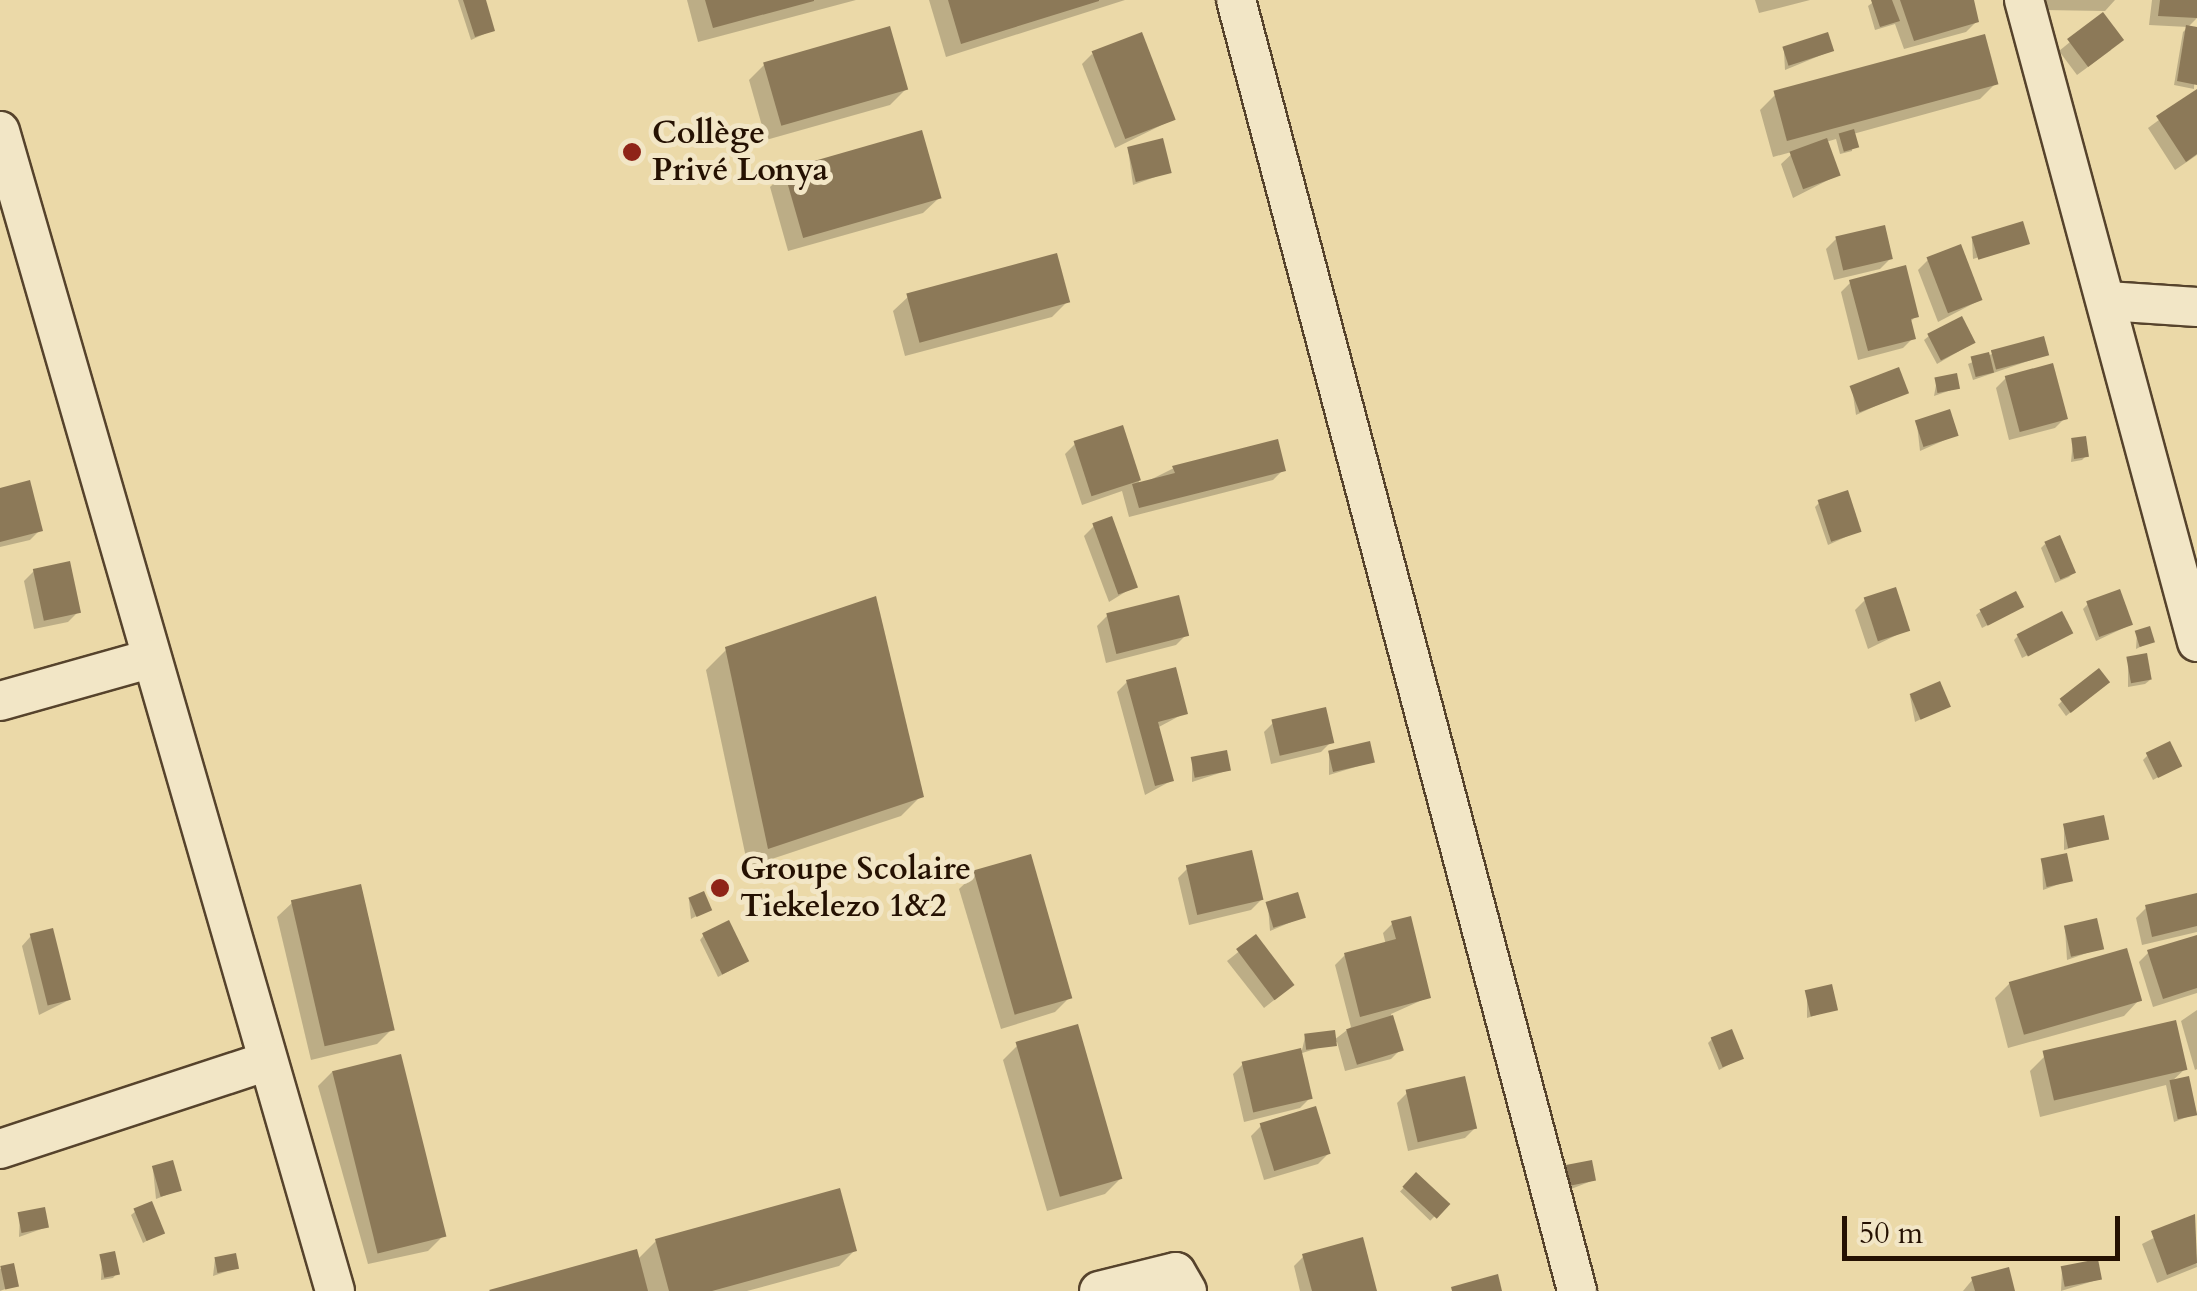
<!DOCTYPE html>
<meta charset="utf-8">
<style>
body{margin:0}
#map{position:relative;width:2197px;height:1291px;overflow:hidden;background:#ebd9a8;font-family:Cardo,serif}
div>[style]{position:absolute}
.shadow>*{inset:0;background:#0003;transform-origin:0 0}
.building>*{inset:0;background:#8c7958;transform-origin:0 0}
.roads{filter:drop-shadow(2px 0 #56432c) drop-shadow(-2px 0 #56432c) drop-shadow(0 2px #56432c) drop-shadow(0 -2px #56432c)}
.street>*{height:38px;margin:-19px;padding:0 19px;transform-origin:19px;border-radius:19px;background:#f2e6c6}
.dots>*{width:28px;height:28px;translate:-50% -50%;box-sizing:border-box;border:5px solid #f2e6c6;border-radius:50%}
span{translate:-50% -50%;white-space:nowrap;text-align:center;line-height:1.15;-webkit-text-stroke:10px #f2e6c6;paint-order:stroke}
.poi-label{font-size:32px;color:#251102;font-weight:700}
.left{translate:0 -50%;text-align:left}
.scale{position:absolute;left:1842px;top:1216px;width:278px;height:45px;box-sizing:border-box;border:5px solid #251102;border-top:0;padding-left:12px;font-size:30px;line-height:35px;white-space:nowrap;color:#251102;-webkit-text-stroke:8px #f2e6c6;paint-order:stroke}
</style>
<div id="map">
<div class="shadow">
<i style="clip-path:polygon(458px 0,483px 0,493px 30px,471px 40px)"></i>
<i style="clip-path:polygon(687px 0,856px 0,698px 42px)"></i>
<i style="clip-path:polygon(929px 0,1125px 0,946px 57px)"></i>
<i style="clip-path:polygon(1755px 0,1810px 0,1759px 13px)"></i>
<i style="clip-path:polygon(1876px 0,1959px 0,1976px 22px,1966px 32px,1904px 49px,1895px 24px,1875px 30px,1868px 6px)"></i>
<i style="clip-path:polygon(2043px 0,2115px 0,2105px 11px,2043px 10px)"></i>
<i style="clip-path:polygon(2152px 0,2197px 0,2197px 18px,2187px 28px,2197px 30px,2194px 89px,2174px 85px,2183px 32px,2188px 27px,2149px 25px)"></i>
<i style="clip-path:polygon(2102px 16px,2111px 50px,2077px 75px,2059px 51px)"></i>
<i style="clip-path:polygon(1784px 51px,1831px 51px,1785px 70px)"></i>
<i style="clip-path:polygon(1092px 54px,1172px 120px,1115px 148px,1082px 64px)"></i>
<i style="clip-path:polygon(764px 65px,905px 90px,890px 105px,766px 140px,749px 80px)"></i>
<i style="clip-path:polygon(1995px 84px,1980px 99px,1853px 134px,1852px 151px,1840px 154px,1836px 139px,1826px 142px,1838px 175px,1793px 198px,1781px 164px,1795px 151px,1773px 157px,1760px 110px,1775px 95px)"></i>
<i style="clip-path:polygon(2197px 92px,2197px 155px,2175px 170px,2148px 128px)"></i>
<i style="clip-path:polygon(1128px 149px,1169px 172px,1133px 185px)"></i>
<i style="clip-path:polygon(786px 172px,939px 198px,923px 213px,788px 251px,770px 187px)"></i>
<i style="clip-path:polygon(1836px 239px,1890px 259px,1880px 269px,1834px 280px,1826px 249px)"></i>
<i style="clip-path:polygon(1972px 240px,2025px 243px,1973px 259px)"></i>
<i style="clip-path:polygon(1928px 260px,1980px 300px,1938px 322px,1918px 270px)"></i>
<i style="clip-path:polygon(1851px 282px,1916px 316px,1909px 323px,1913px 338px,1903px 348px,1858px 360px,1841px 292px)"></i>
<i style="clip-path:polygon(909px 296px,1067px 302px,1052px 317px,905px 356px,893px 311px)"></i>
<i style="clip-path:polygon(1929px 336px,1973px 343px,1937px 364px,1924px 340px)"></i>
<i style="clip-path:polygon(1992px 354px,2046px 355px,1973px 380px,1968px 364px)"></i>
<i style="clip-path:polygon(2006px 378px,2065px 418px,2055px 428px,2009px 440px,1996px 388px)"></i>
<i style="clip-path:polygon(1937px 380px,1957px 388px,1934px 396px)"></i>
<i style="clip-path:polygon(1852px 388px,1906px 392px,1856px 415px)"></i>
<i style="clip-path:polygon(1917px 424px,1956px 435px,1920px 451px)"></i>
<i style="clip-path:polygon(1121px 429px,1140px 485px,1174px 468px,1283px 470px,1273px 480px,1129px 517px,1122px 491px,1082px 505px,1065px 454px,1075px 444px)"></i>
<i style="clip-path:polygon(2073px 441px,2086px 456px,2082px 460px,2071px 462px)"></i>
<i style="clip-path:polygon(0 491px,40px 530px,30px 540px,0 547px)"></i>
<i style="clip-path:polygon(1819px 503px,1859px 531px,1828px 545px,1815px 507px)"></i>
<i style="clip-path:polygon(1094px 526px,1135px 586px,1109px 602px,1084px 536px)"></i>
<i style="clip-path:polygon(2045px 544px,2073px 573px,2069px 577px,2055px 583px,2041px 548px)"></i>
<i style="clip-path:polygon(34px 571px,78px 612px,68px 622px,34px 629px,24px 581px)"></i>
<i style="clip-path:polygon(1865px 600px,1907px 630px,1868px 649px,1855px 610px)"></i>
<i style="clip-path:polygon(2088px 604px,2130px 625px,2096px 641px,2083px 609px)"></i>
<i style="clip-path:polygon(2021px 607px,1982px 628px,1976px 615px,1981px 611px)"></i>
<i style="clip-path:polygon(1107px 616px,1186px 635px,1176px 645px,1106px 663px,1097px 626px)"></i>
<i style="clip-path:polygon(2070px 633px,2022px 658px,2014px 640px,2018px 636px)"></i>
<i style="clip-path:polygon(2137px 633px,2152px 641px,2136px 649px)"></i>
<i style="clip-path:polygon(726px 650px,921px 796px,901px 816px,748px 867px,706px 670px)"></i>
<i style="clip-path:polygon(2128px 659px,2150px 680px,2145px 684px,2128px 687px)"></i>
<i style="clip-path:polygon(1127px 682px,1185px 713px,1157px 728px,1171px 781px,1145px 795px,1117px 692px)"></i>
<i style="clip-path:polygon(2103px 686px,2066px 716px,2058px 705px,2062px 701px)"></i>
<i style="clip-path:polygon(1910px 696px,1948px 706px,1915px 722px)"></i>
<i style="clip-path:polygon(1274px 722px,1331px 742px,1321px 752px,1271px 764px,1264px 732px)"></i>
<i style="clip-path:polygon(1329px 753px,1372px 762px,1329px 775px)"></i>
<i style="clip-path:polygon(2147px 756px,2179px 765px,2153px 780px,2143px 760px)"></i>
<i style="clip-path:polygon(1192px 760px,1229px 770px,1192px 782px)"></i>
<i style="clip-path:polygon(2064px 826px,2106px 838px,2064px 850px)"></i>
<i style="clip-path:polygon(2042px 861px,2070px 880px,2043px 890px)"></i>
<i style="clip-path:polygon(1188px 868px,1261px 900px,1251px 910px,1189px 925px,1178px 878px)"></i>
<i style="clip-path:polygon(975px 874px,1070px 997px,1055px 1012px,1001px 1029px,959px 889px)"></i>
<i style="clip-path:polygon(2197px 896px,2197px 932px,2142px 945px,2136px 918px,2146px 908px)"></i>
<i style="clip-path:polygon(689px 900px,709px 909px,691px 919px)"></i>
<i style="clip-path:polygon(293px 902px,392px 1029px,377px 1044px,311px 1060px,277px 917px)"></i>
<i style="clip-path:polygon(1268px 905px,1303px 917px,1270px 931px)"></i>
<i style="clip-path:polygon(1393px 923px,1429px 997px,1391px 1014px,1401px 1049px,1391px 1059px,1345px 1071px,1337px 1042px,1299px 1054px,1310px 1098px,1300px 1108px,1244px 1122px,1233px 1074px,1243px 1064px,1302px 1050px,1305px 1037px,1334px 1040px,1351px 1027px,1335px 965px,1345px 955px,1386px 945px,1383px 933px)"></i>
<i style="clip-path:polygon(2065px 928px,2101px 948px,2067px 960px)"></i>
<i style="clip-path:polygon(704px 935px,742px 964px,718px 977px,700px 940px)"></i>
<i style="clip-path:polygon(31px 936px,69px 1000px,39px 1015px,22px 946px)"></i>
<i style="clip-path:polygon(2197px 937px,2197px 993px,2153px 1007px,2139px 962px,2149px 952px)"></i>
<i style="clip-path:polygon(1256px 938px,1282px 994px,1264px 1008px,1227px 961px)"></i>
<i style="clip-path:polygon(2010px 983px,2139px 1000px,2124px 1016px,2008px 1048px,1995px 998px)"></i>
<i style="clip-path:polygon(1807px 993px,1835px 1009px,1807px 1018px)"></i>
<i style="clip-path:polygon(2197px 1010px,2197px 1069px,2195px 1070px,2181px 1021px)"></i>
<i style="clip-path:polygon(1712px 1039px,1741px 1058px,1719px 1070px,1708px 1043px)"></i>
<i style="clip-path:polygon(1018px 1045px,1121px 1178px,1105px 1194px,1047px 1211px,1003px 1060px)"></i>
<i style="clip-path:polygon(2045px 1056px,2185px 1069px,2171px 1082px,2195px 1114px,2174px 1122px,2166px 1085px,2040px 1117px,2030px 1071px)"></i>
<i style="clip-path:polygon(333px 1071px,443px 1236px,428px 1251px,368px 1264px,318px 1086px)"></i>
<i style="clip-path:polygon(1407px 1093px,1475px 1128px,1465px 1138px,1408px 1151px,1397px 1103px)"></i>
<i style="clip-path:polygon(1261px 1126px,1328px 1154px,1318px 1164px,1264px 1180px,1251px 1136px)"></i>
<i style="clip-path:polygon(153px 1169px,179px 1190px,156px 1199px)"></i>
<i style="clip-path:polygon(1567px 1169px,1594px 1180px,1566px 1191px)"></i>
<i style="left:1416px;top:1175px;width:42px;height:23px;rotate:44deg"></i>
<i style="clip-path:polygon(136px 1211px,162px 1232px,143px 1243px,131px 1215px)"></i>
<i style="clip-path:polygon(20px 1215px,47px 1227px,19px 1237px)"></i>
<i style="clip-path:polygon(2193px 1218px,2197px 1267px,2157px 1283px,2142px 1244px)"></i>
<i style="clip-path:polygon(656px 1241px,854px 1251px,839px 1266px,747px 1291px,495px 1291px,637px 1260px)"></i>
<i style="clip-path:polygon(1304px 1256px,1374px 1291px,1300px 1291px,1294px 1266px)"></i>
<i style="clip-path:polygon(102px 1257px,117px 1273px,113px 1278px,101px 1280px)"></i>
<i style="clip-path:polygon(215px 1259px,237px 1268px,213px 1276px)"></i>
<i style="clip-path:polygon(12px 1266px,16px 1285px,0 1291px,0 1269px)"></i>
<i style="clip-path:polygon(2062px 1270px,2100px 1279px,2061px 1291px)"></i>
<i style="clip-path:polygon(1973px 1279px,2012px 1291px,1963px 1291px)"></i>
</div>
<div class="building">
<i style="clip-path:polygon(463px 0,486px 0,495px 31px,475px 37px)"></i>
<i style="clip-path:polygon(705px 0,814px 0,814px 1px,713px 28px)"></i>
<i style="clip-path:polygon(948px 0,1099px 0,1099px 1px,961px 44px)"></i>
<i style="clip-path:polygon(1871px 0,1892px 0,1900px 21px,1880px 27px)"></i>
<i style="clip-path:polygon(1900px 0,1974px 0,1979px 22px,1914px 41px)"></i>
<i style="clip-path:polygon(2160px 0,2197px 0,2197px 18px,2158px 16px)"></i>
<i style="left:2103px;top:12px;width:35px;height:45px;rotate:53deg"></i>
<i style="clip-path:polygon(2186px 25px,2197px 27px,2197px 85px,2177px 81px)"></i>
<i style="left:890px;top:26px;width:66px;height:132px;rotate:74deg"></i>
<i style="left:1142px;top:32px;width:94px;height:54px;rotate:69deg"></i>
<i style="left:1828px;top:32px;width:20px;height:48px;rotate:72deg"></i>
<i style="left:1985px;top:34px;width:52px;height:219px;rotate:75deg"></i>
<i style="clip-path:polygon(2197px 89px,2197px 154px,2186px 162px,2156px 116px)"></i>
<i style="left:1854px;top:129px;width:19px;height:16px;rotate:74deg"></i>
<i style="left:922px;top:130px;width:71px;height:144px;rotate:74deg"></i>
<i style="left:1163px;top:138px;width:36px;height:37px;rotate:76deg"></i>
<i style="left:1827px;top:138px;width:40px;height:40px;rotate:70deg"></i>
<i style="left:2023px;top:221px;width:24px;height:54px;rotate:73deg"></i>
<i style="left:1885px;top:225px;width:35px;height:51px;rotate:77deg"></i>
<i style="left:1961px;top:244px;width:60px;height:37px;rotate:69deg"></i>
<i style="left:1057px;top:253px;width:51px;height:156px;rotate:75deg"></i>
<i style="clip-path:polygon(1906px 265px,1919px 317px,1911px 319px,1916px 339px,1868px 351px,1849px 280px)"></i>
<i style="left:1962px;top:316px;width:30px;height:39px;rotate:63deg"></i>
<i style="left:2044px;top:336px;width:20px;height:55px;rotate:75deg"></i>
<i style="left:1989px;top:352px;width:21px;height:19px;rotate:76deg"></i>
<i style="left:2053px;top:363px;width:58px;height:50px;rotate:75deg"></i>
<i style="left:1899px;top:367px;width:28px;height:53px;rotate:69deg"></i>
<i style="left:1957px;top:373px;width:16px;height:23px;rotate:79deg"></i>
<i style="left:1950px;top:409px;width:28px;height:37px;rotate:72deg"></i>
<i style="left:1123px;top:425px;width:58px;height:52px;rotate:72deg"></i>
<i style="left:2086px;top:436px;width:21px;height:15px;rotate:82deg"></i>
<i style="clip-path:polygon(1278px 439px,1286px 471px,1139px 508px,1132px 484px,1175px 473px,1172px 466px)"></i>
<i style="clip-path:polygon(30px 480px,43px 531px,0 542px,0 488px)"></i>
<i style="left:1848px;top:490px;width:44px;height:32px;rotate:72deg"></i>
<i style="left:1112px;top:516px;width:76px;height:21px;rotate:70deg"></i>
<i style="left:2060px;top:535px;width:41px;height:17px;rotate:67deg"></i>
<i style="left:70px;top:561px;width:53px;height:38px;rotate:78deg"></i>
<i style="left:1896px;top:587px;width:46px;height:34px;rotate:72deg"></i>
<i style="left:2120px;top:589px;width:38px;height:36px;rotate:70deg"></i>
<i style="left:2016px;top:591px;width:18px;height:41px;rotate:63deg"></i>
<i style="left:1179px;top:595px;width:42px;height:75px;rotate:76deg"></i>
<i style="clip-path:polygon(876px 596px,924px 797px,768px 849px,725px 647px)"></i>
<i style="left:2062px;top:611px;width:25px;height:51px;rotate:63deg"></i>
<i style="left:2150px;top:626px;width:17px;height:16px;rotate:73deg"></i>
<i style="left:2147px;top:653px;width:27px;height:21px;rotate:80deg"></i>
<i style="clip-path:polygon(1176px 667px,1188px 714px,1158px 722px,1174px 781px,1155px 786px,1126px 680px)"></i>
<i style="left:2099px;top:668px;width:18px;height:50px;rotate:52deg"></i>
<i style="left:1940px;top:681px;width:28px;height:33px;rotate:67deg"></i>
<i style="left:1326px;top:707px;width:37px;height:56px;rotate:77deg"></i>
<i style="left:1370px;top:741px;width:22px;height:43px;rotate:77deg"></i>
<i style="left:2170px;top:741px;width:28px;height:27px;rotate:64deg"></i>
<i style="left:1227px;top:750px;width:21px;height:37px;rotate:79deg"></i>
<i style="left:2104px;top:815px;width:25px;height:42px;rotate:78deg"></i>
<i style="left:1252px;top:850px;width:51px;height:68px;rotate:77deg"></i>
<i style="left:2067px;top:853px;width:29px;height:27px;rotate:78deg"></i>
<i style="left:1031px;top:854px;width:150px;height:60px;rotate:74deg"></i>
<i style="left:361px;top:884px;width:150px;height:72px;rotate:77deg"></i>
<i style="left:704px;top:891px;width:21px;height:17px;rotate:67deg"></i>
<i style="left:1298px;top:892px;width:27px;height:34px;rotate:73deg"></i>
<i style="clip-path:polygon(2197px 893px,2197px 926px,2152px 937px,2145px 905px)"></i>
<i style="clip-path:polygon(1411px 916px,1431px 998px,1360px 1017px,1344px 953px,1396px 939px,1391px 921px)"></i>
<i style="left:2097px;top:918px;width:32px;height:34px;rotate:77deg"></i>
<i style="left:729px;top:920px;width:46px;height:30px;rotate:64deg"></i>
<i style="left:53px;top:928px;width:74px;height:24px;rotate:76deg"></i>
<i style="left:1256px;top:934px;width:64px;height:25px;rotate:53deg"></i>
<i style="clip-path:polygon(2197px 935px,2197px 988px,2163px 999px,2147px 950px)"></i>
<i style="left:2127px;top:948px;width:55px;height:123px;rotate:74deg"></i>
<i style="left:1832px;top:984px;width:27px;height:28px;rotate:77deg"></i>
<i style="left:1393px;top:1015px;width:37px;height:49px;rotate:73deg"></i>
<i style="left:2176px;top:1020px;width:51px;height:137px;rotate:77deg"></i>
<i style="left:1078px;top:1024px;width:161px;height:65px;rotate:74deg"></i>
<i style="left:1732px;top:1029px;width:32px;height:23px;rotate:68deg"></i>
<i style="left:1335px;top:1030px;width:16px;height:31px;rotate:83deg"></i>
<i style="left:1301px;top:1048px;width:52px;height:61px;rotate:77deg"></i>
<i style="left:401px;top:1054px;width:188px;height:71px;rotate:76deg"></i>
<i style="left:1465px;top:1076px;width:54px;height:61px;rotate:77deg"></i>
<i style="left:2189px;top:1076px;width:40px;height:20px;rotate:78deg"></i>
<i style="left:1316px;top:1106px;width:50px;height:59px;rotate:73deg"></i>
<i style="left:173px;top:1160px;width:32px;height:22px;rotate:74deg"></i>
<i style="left:1592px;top:1160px;width:21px;height:28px;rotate:79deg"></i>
<i style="left:1416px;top:1172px;width:47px;height:20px;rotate:43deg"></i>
<i style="clip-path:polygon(840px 1188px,857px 1251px,712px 1291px,669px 1291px,655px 1239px)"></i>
<i style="left:152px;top:1201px;width:35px;height:20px;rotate:68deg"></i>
<i style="left:45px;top:1207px;width:21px;height:28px;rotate:79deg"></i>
<i style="clip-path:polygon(2195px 1214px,2197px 1263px,2167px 1275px,2151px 1231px)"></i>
<i style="clip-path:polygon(1363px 1237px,1377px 1291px,1312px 1291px,1302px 1254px)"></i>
<i style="clip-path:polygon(637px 1249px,648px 1291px,490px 1291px,489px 1290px)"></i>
<i style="left:115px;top:1251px;width:24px;height:16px;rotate:78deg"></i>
<i style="left:236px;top:1253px;width:16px;height:22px;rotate:79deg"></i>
<i style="left:2098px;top:1259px;width:21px;height:38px;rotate:79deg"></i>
<i style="left:14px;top:1263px;width:24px;height:14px;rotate:78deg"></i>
<i style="clip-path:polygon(2009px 1267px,2015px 1291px,1975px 1291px,1971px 1277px)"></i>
<i style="clip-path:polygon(1498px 1274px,1502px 1291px,1452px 1291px,1451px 1287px)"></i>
</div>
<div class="roads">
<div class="street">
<i style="left:1236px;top:0;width:1335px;rotate:75.2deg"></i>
<i style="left:2024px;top:0;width:665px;rotate:74.92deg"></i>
<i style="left:0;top:131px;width:1207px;rotate:73.89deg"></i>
<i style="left:2107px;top:301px;width:90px;rotate:3.8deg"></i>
<i style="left:0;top:701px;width:155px;rotate:-15.7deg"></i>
<i style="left:0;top:1149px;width:281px;rotate:-18.2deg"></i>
<i style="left:1099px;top:1291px;width:79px;rotate:-13.9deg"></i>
<i style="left:1176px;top:1272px;width:22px;rotate:60deg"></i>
</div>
</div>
<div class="dots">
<i style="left:632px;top:152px;background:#8f2418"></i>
<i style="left:720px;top:888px;background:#8f2418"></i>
</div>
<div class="poi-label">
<span class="left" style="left:652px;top:152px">Collège<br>Privé Lonya</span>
<span class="left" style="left:740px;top:888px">Groupe Scolaire<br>Tiekelezo 1&amp;2</span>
</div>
<div class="scale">50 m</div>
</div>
